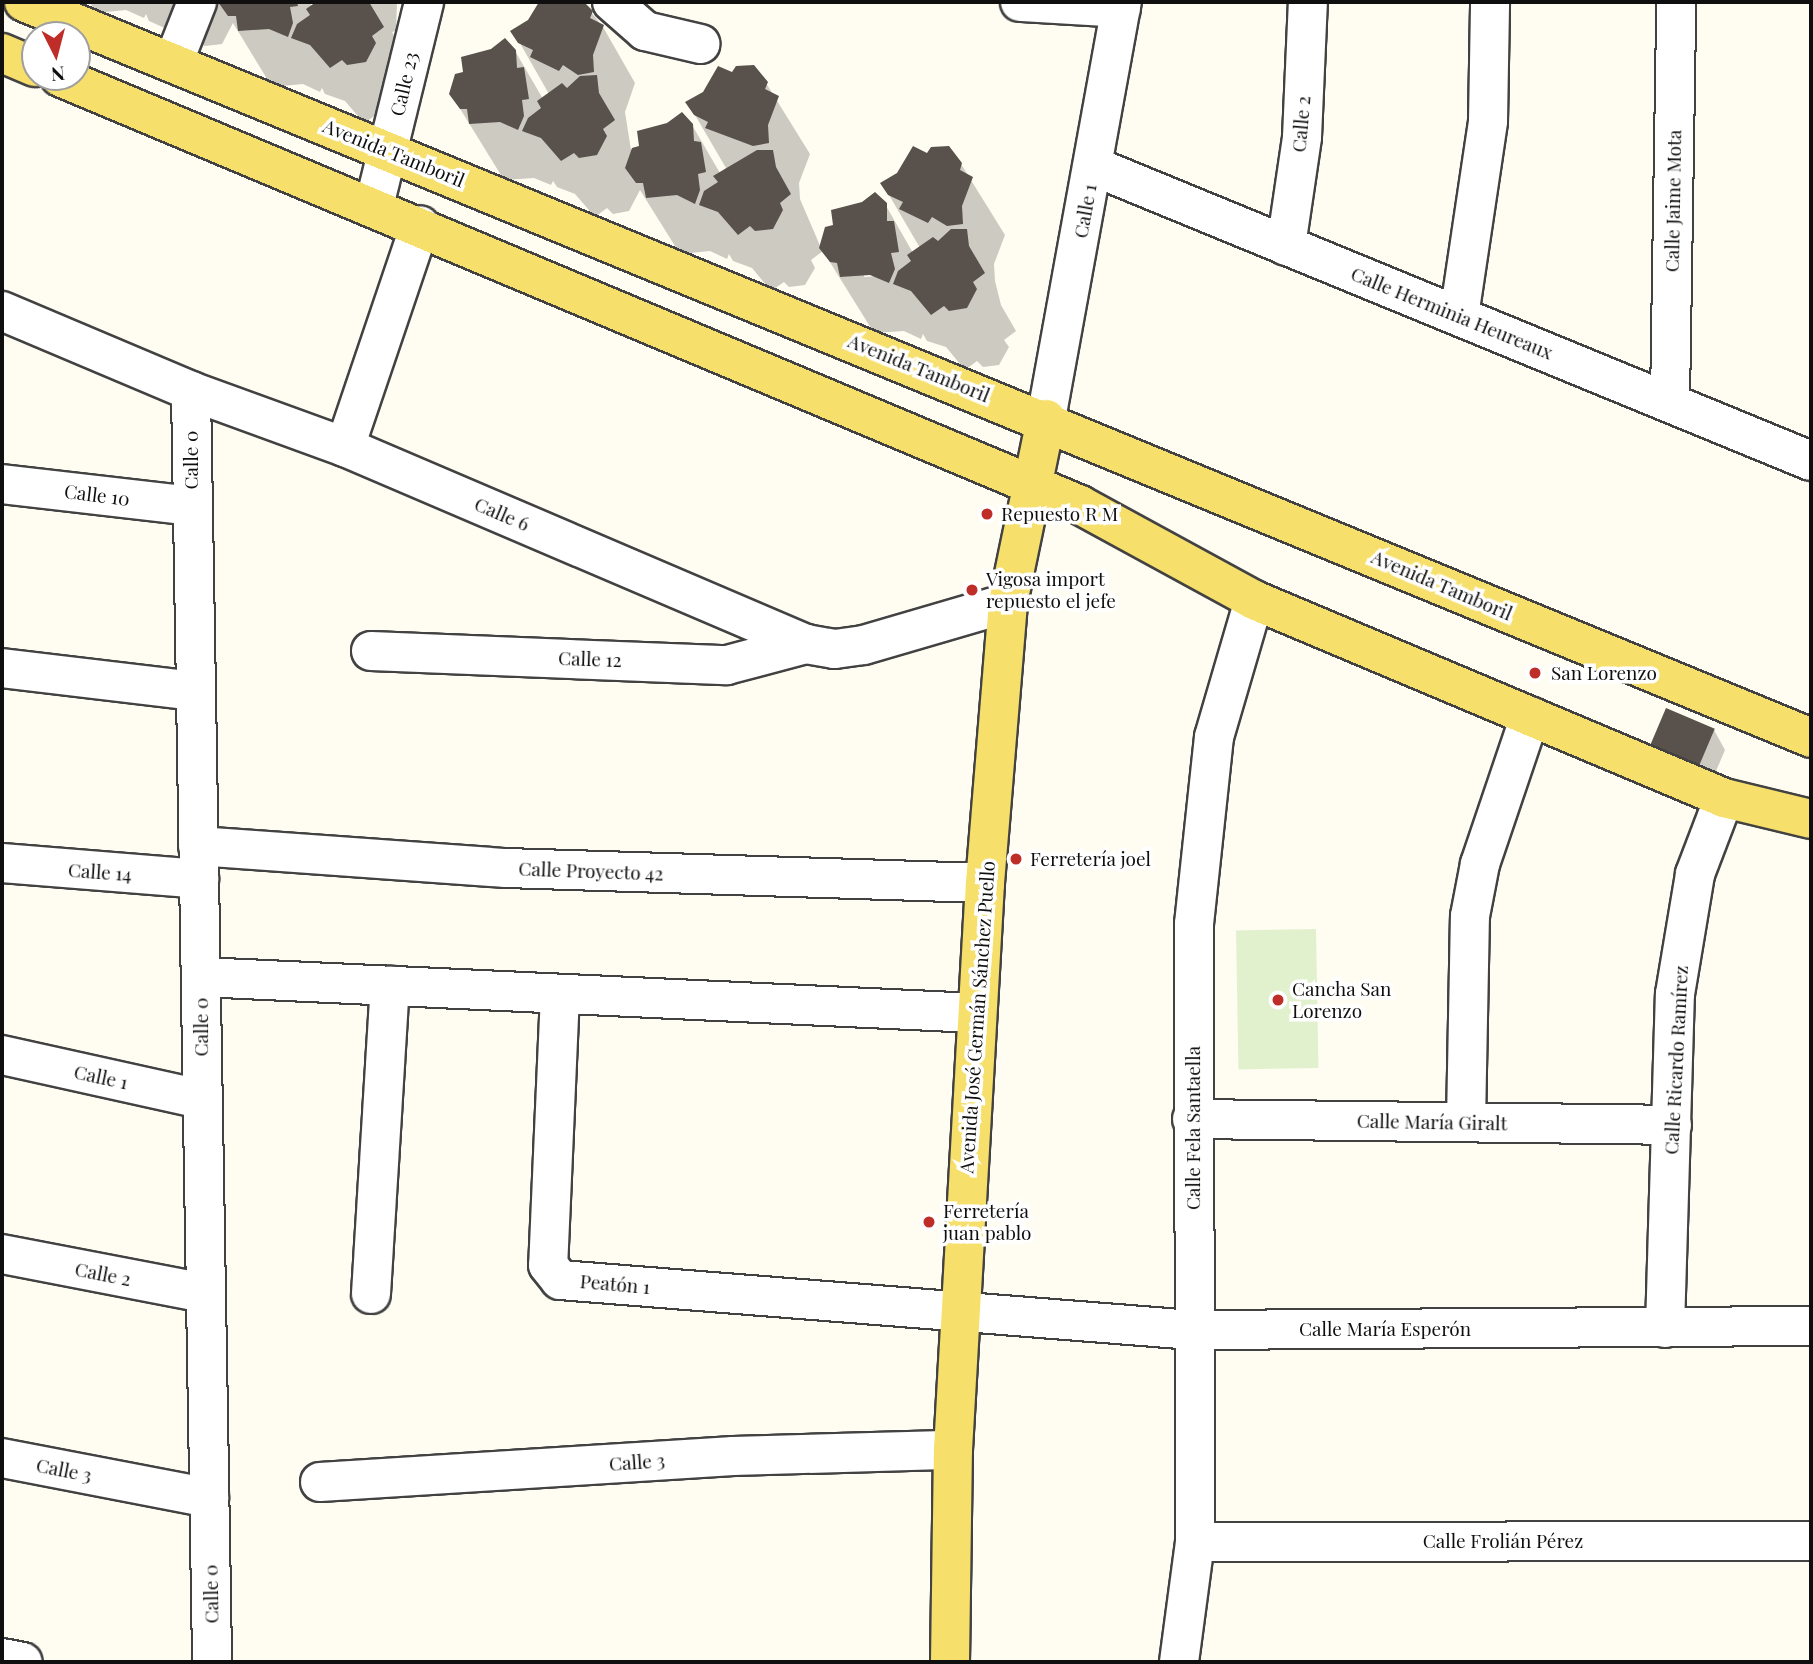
<!DOCTYPE html>
<meta charset="utf-8">
<style>
body{margin:0}
#map{position:relative;width:1813px;height:1664px;overflow:hidden;background:#fffdf2;font-family:"Playfair Display",serif}
div>[style]{position:absolute}
.pitch>*{inset:0;background:#e1f1cd;transform-origin:0 0}
.shadow>*{inset:0;background:#0003}
.building>*{inset:0;background:#58514c;transform-origin:0 0}
.roads{filter:drop-shadow(2px 0 #424242) drop-shadow(-2px 0 #424242) drop-shadow(0 2px #424242) drop-shadow(0 -2px #424242)}
.minor>*{height:38px;margin:-19px;padding:0 19px;transform-origin:19px;border-radius:19px;background:#fff}
.major>*{height:38px;margin:-19px;padding:0 19px;transform-origin:19px;border-radius:19px;background:#f6df6b}
.dots>*{width:19px;height:19px;translate:-50% -50%;box-sizing:border-box;border:4px solid #fff;border-radius:50%}
span{translate:-50% -50%;white-space:nowrap;text-align:center;line-height:1.15;-webkit-text-stroke:7px #fff;paint-order:stroke}
.street-label{font-size:19px;color:#0f0f0f}
.poi-label{font-size:19px;color:#0f0f0f}
.left{translate:0 -50%;text-align:left}
.frame{position:absolute;inset:0;border:4px solid #0f0f0f;pointer-events:none}
.north{position:absolute;left:21px;top:21px;width:70px;height:70px;box-sizing:border-box;background:#fff;border:2px solid #9f9f9f;border-radius:50%;rotate:174deg;font-size:19px;font-weight:700;line-height:28px;text-align:center;color:#0f0f0f}
.north::after{content:'';display:block;margin:auto;width:24px;height:32px;background:#be2d28;clip-path:polygon(50% 0,100% 100%,50% 72%,0 100%)}
</style>
<div id="map">
<div class="pitch">
<i style="left:1316px;top:929px;width:139px;height:80px;rotate:89deg"></i>
</div>
<div class="shadow">
<i style="clip-path:polygon(90px 2px,309px 2px,312px 7px,317px 2px,397px 2px,396px 31px,392px 32px,397px 41px,381px 120px,376px 115px,364px 123px,345px 101px,325px 94px,322px 88px,320px 92px,303px 84px,272px 87px,233px 23px,222px 44px,205px 46px,149px 21px,146px 14px,144px 18px,126px 10px,96px 13px)"></i>
<i style="clip-path:polygon(evenodd,541px 2px,583px 2px,603px 27px,635px 83px,625px 112px,631px 150px,692px 125px,720px 173px,726px 168px,688px 103px,766px 83px,810px 154px,799px 183px,800px 199px,821px 248px,885px 204px,913px 253px,920px 248px,882px 183px,927px 155px,961px 164px,1005px 235px,994px 264px,995px 281px,1001px 305px,1016px 331px,1004px 340px,1009px 347px,999px 365px,983px 367px,977px 361px,965px 370px,946px 347px,927px 341px,923px 334px,921px 339px,904px 331px,874px 333px,823px 251px,811px 260px,815px 268px,805px 285px,789px 287px,784px 282px,771px 291px,752px 268px,733px 261px,729px 254px,727px 259px,710px 251px,680px 254px,640px 190px,629px 211px,613px 214px,607px 208px,595px 217px,575px 194px,557px 187px,553px 181px,551px 185px,534px 178px,504px 180px,451px 94px,465px 73px,492px 51px,515px 51px,543px 99px,549px 94px,513px 31px,529px 22px,541px 2px,864px 274px,879px 276px,864px 277px,864px 274px)"></i>
<i style="clip-path:polygon(1714px 730px,1725px 750px,1710px 785px,1663px 765px,1651px 745px)"></i>
</div>
<div class="building">
<i style="clip-path:polygon(218px 2px,297px 2px,298px 6px,290px 7px,293px 23px,288px 37px,269px 29px,238px 31px,236px 16px,228px 16px)"></i>
<i style="clip-path:polygon(316px 2px,369px 2px,384px 27px,372px 36px,376px 43px,366px 62px,347px 65px,342px 60px,330px 68px,310px 45px,291px 38px,297px 24px,310px 15px,306px 9px)"></i>
<i style="clip-path:polygon(539px 2px,584px 2px,593px 11px,590px 18px,604px 25px,593px 55px,594px 72px,578px 75px,563px 65px,559px 71px,530px 57px,533px 50px,518px 43px,510px 31px,528px 20px)"></i>
<i style="clip-path:polygon(505px 38px,516px 50px,517px 68px,524px 67px,529px 99px,522px 100px,524px 116px,518px 130px,500px 122px,469px 124px,467px 109px,460px 109px,449px 94px,455px 74px,463px 72px,461px 57px,491px 49px)"></i>
<i style="clip-path:polygon(754px 65px,768px 82px,765px 89px,779px 96px,768px 125px,769px 143px,753px 146px,705px 128px,708px 122px,694px 115px,685px 102px,703px 92px,718px 66px,732px 72px,736px 66px)"></i>
<i style="clip-path:polygon(597px 75px,599px 93px,615px 120px,603px 129px,607px 136px,597px 155px,579px 158px,574px 153px,561px 161px,541px 138px,522px 131px,528px 118px,541px 108px,537px 101px,562px 83px,567px 88px,580px 76px)"></i>
<i style="clip-path:polygon(682px 112px,693px 124px,694px 141px,701px 142px,706px 172px,698px 174px,700px 190px,695px 204px,677px 195px,646px 198px,643px 183px,636px 183px,625px 168px,632px 148px,639px 146px,637px 131px,667px 123px)"></i>
<i style="clip-path:polygon(913px 146px,927px 153px,931px 147px,949px 146px,962px 163px,960px 170px,973px 177px,962px 206px,963px 224px,947px 226px,932px 217px,928px 223px,899px 209px,903px 202px,888px 195px,880px 183px,897px 173px)"></i>
<i style="clip-path:polygon(757px 150px,773px 150px,776px 167px,791px 194px,780px 203px,783px 210px,773px 229px,755px 231px,750px 226px,738px 235px,718px 212px,699px 205px,704px 191px,718px 182px,713px 176px)"></i>
<i style="clip-path:polygon(875px 192px,887px 203px,887px 221px,894px 221px,899px 252px,891px 253px,895px 269px,889px 283px,870px 275px,840px 277px,837px 263px,830px 262px,819px 248px,825px 227px,833px 225px,831px 210px,862px 202px)"></i>
<i style="clip-path:polygon(951px 229px,967px 229px,969px 246px,985px 273px,973px 282px,977px 289px,967px 308px,949px 311px,944px 306px,931px 315px,911px 291px,893px 284px,898px 271px,911px 261px,907px 255px,933px 237px,938px 241px)"></i>
<i style="left:1666px;top:708px;width:53px;height:41px;rotate:23deg"></i>
</div>
<div class="roads">
<div class="minor">
<i style="left:612px;top:2px;width:44px;rotate:41.3deg"></i>
<i style="left:645px;top:31px;width:57px;rotate:13.1deg"></i>
<i style="left:1020px;top:2px;width:101px;rotate:3.4deg"></i>
<i style="left:173px;top:63px;width:66px;rotate:-68.5deg"></i>
<i style="left:1093px;top:166px;width:776px;rotate:22.34deg"></i>
<i style="left:374px;top:206px;width:210px;rotate:-76.2deg"></i>
<i style="left:1286px;top:246px;width:110px;rotate:-81.6deg"></i>
<i style="left:1302px;top:137px;width:135px;rotate:-87.5deg"></i>
<i style="left:2px;top:311px;width:205px;rotate:22.9deg"></i>
<i style="left:191px;top:391px;width:164px;rotate:20deg"></i>
<i style="left:345px;top:447px;width:501px;rotate:23.14deg"></i>
<i style="left:806px;top:644px;width:29px;rotate:10deg"></i>
<i style="left:835px;top:649px;width:29px;rotate:-8deg"></i>
<i style="left:864px;top:645px;width:150px;rotate:-16.3deg"></i>
<i style="left:1459px;top:316px;width:197px;rotate:-81.5deg"></i>
<i style="left:1488px;top:121px;width:119px;rotate:-89deg"></i>
<i style="left:191px;top:391px;width:1271px;rotate:89.05deg"></i>
<i style="left:1670px;top:401px;width:399px;rotate:-89.1deg"></i>
<i style="left:1046px;top:419px;width:424px;rotate:-79.7deg"></i>
<i style="left:345px;top:447px;width:234px;rotate:-71.3deg"></i>
<i style="left:2px;top:484px;width:191px;rotate:6.6deg"></i>
<i style="left:371px;top:651px;width:356px;rotate:2.3deg"></i>
<i style="left:727px;top:665px;width:82px;rotate:-14.9deg"></i>
<i style="left:2px;top:668px;width:193px;rotate:6.8deg"></i>
<i style="left:198px;top:846px;width:309px;rotate:4.1deg"></i>
<i style="left:506px;top:868px;width:479px;rotate:1.8deg"></i>
<i style="left:2px;top:863px;width:198px;rotate:4.6deg"></i>
<i style="left:201px;top:977px;width:777px;rotate:2.66deg"></i>
<i style="left:560px;top:994px;width:271px;rotate:92.5deg"></i>
<i style="left:548px;top:1265px;width:19px;rotate:51deg"></i>
<i style="left:560px;top:1280px;width:634px;rotate:4.52deg"></i>
<i style="left:1192px;top:1330px;width:619px;rotate:-0.37deg"></i>
<i style="left:2px;top:1055px;width:204px;rotate:12.5deg"></i>
<i style="left:1192px;top:1119px;width:480px;rotate:0.7deg"></i>
<i style="left:1466px;top:1122px;width:206px;rotate:-88.9deg"></i>
<i style="left:1470px;top:916px;width:53px;rotate:-79.1deg"></i>
<i style="left:1480px;top:864px;width:156px;rotate:-71.3deg"></i>
<i style="left:2px;top:1254px;width:207px;rotate:10.9deg"></i>
<i style="left:371px;top:1294px;width:309px;rotate:-86.5deg"></i>
<i style="left:1665px;top:1328px;width:334px;rotate:-88.3deg"></i>
<i style="left:1675px;top:994px;width:122px;rotate:-80.5deg"></i>
<i style="left:1695px;top:874px;width:81px;rotate:-69.1deg"></i>
<i style="left:2px;top:1458px;width:211px;rotate:10.9deg"></i>
<i style="left:320px;top:1482px;width:414px;rotate:-3.6deg"></i>
<i style="left:733px;top:1456px;width:220px;rotate:-1.6deg"></i>
<i style="left:1195px;top:1542px;width:616px;rotate:-0.09deg"></i>
<i style="left:2px;top:1658px;width:21px;rotate:11deg"></i>
<i style="left:1179px;top:1662px;width:121px;rotate:-82.4deg"></i>
<i style="left:1195px;top:1542px;width:618px;rotate:-90.09deg"></i>
<i style="left:1194px;top:924px;width:188px;rotate:-83.9deg"></i>
<i style="left:1214px;top:737px;width:143px;rotate:-73.7deg"></i>
</div>
<div class="major">
<i style="left:24px;top:2px;width:1933px;rotate:22.38deg"></i>
<i style="left:2px;top:53px;width:36px;rotate:23deg"></i>
<i style="left:60px;top:77px;width:1106px;rotate:22.76deg"></i>
<i style="left:1080px;top:505px;width:198px;rotate:28.6deg"></i>
<i style="left:1254px;top:600px;width:510px;rotate:22.84deg"></i>
<i style="left:1724px;top:798px;width:89px;rotate:13.6deg"></i>
<i style="left:950px;top:1662px;width:212px;rotate:-89.2deg"></i>
<i style="left:953px;top:1450px;width:568px;rotate:-86.77deg"></i>
<i style="left:985px;top:883px;width:281px;rotate:-85.3deg"></i>
<i style="left:1008px;top:603px;width:188px;rotate:-78.3deg"></i>
</div>
</div>
<div class="dots">
<i style="left:987px;top:514px;background:#be2d28"></i>
<i style="left:972px;top:590px;background:#be2d28"></i>
<i style="left:1535px;top:673px;background:#be2d28"></i>
<i style="left:1016px;top:859px;background:#be2d28"></i>
<i style="left:1278px;top:1000px;background:#be2d28"></i>
<i style="left:929px;top:1222px;background:#be2d28"></i>
</div>
<div class="street-label">
<span style="left:404px;top:84px;rotate:-77deg">Calle 23</span>
<span style="left:1301px;top:124px;rotate:-85deg">Calle 2</span>
<span style="left:394px;top:153px;rotate:22deg">Avenida Tamboril</span>
<span style="left:1673px;top:201px;rotate:-89deg">Calle Jaime Mota</span>
<span style="left:1085px;top:211px;rotate:-80deg">Calle 1</span>
<span style="left:1452px;top:313px;rotate:22deg">Calle Herminia Heureaux</span>
<span style="left:919px;top:368px;rotate:22deg">Avenida Tamboril</span>
<span style="left:191px;top:460px;rotate:-90deg">Calle 0</span>
<span style="left:97px;top:495px;rotate:7deg">Calle 10</span>
<span style="left:502px;top:514px;rotate:23deg">Calle 6</span>
<span style="left:1442px;top:585px;rotate:23deg">Avenida Tamboril</span>
<span style="left:590px;top:659px;rotate:2deg">Calle 12</span>
<span style="left:591px;top:871px;rotate:2deg">Calle Proyecto 42</span>
<span style="left:100px;top:872px;rotate:4deg">Calle 14</span>
<span style="left:977px;top:1017px;rotate:-86deg">Avenida José Germán Sánchez Puello</span>
<span style="left:201px;top:1027px;rotate:-90deg">Calle 0</span>
<span style="left:1676px;top:1060px;rotate:-87deg">Calle Ricardo Ramírez</span>
<span style="left:101px;top:1077px;rotate:12deg">Calle 1</span>
<span style="left:1432px;top:1122px;rotate:1deg">Calle María Giralt</span>
<span style="left:1193px;top:1128px;rotate:-90deg">Calle Fela Santaella</span>
<span style="left:103px;top:1274px;rotate:11deg">Calle 2</span>
<span style="left:615px;top:1284px;rotate:5deg">Peatón 1</span>
<span style="left:1385px;top:1329px">Calle María Esperón</span>
<span style="left:637px;top:1462px;rotate:-4deg">Calle 3</span>
<span style="left:64px;top:1470px;rotate:11deg">Calle 3</span>
<span style="left:1503px;top:1541px">Calle Frolián Pérez</span>
<span style="left:211px;top:1594px;rotate:-91deg">Calle 0</span>
</div>
<div class="poi-label">
<span class="left" style="left:1001px;top:514px">Repuesto R M</span>
<span class="left" style="left:986px;top:590px">Vigosa import<br>repuesto el jefe</span>
<span class="left" style="left:1551px;top:673px">San Lorenzo</span>
<span class="left" style="left:1030px;top:859px">Ferretería joel</span>
<span class="left" style="left:1292px;top:1000px">Cancha San<br>Lorenzo</span>
<span class="left" style="left:943px;top:1222px">Ferretería<br>juan pablo</span>
</div>
<div class="frame"></div>
<div class="north">N</div>
</div>
